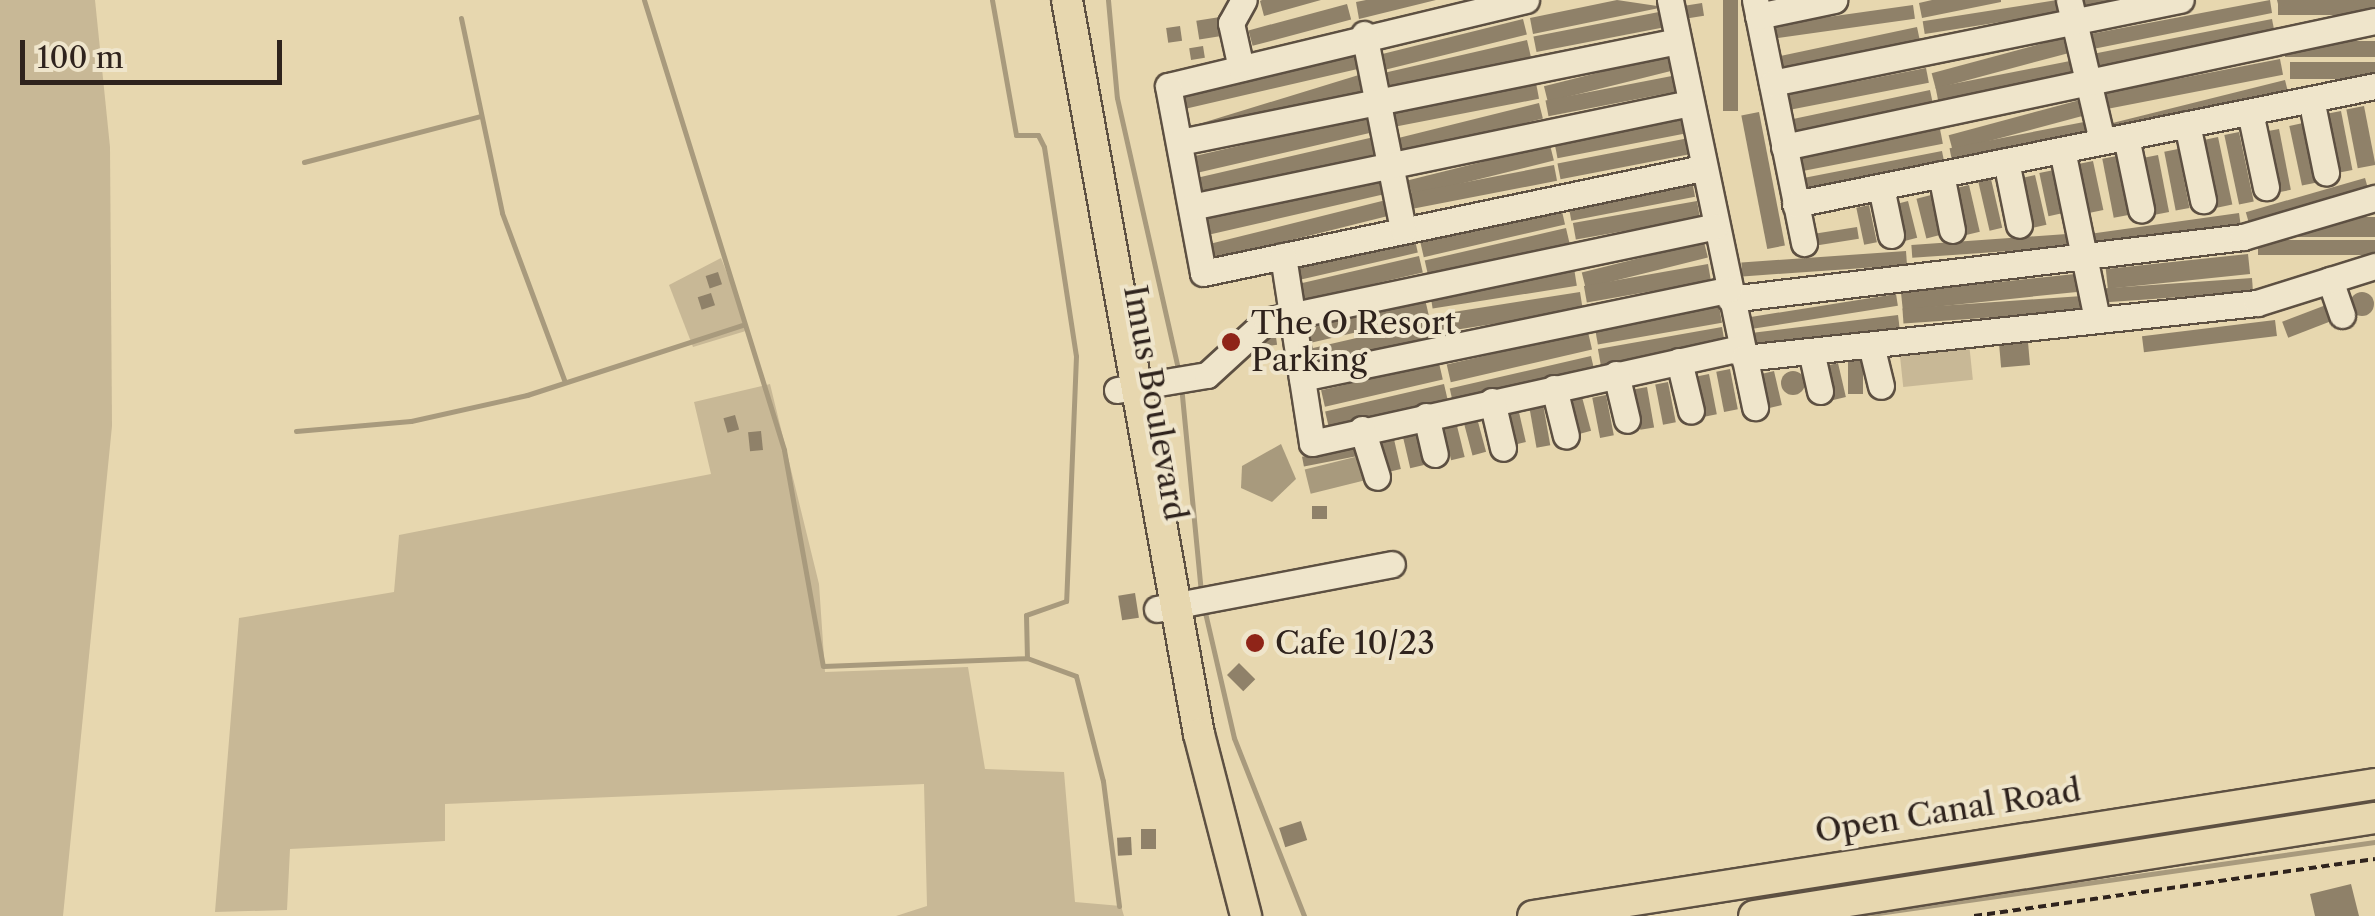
<!DOCTYPE html>
<style>
body{margin:0}
#map{position:relative;width:2375px;height:916px;overflow:hidden;background:#e7d7af;font-family:"Libre Caslon Text",serif}
div>[style]{position:absolute}
.green>*{inset:0;background:#c8b896;transform-origin:0 0}
.water>*{inset:0;background:#a89a7d;transform-origin:0 0}
.stream>*{height:5px;margin:-2.5px;padding:0 2.5px;transform-origin:2.5px;border-radius:2.5px;background:#a89a7d}
.building>*{inset:0;background:#8f8169;transform-origin:0 0}
.round{border-radius:50%}
.path>*{height:4px;margin-top:-2px;transform-origin:0;background:repeating-linear-gradient(90deg,#2f231d 0 8px,transparent 0 13px)}
.roads{filter:drop-shadow(2px 0 #5d5042) drop-shadow(-2px 0 #5d5042) drop-shadow(0 2px #5d5042) drop-shadow(0 -2px #5d5042)}
.minor>*{height:25px;margin:-12.5px;padding:0 12.5px;transform-origin:12.5px;border-radius:12.5px;background:#efe5cb}
.major>*{height:30px;margin:-15px;padding:0 15px;transform-origin:15px;border-radius:15px;background:#e7d7af}
.dots>*{width:28px;height:28px;translate:-50% -50%;box-sizing:border-box;border:5px solid #efe5cb;border-radius:50%}
span{translate:-50% -50%;white-space:nowrap;text-align:center;line-height:1.15;-webkit-text-stroke:8px #efe5cb;paint-order:stroke}
.poi-label{font-size:32px;color:#2f231d}
.left{translate:0 -50%;text-align:left}
.street-label{font-size:32px;color:#2f231d}
.scale{position:absolute;left:20px;top:40px;width:262px;height:45px;box-sizing:border-box;border:5px solid #2f231d;border-top:0;padding-left:12px;font-size:30px;line-height:35px;white-space:nowrap;color:#2f231d;-webkit-text-stroke:8px #efe5cb;paint-order:stroke}
</style>
<div id="map">
<div class="green">
<i style="clip-path:polygon(0 0,95px 0,110px 147px,112px 426px,63px 916px,0 916px)"></i>
<i style="clip-path:polygon(721px 258px,749px 330px,693px 347px,669px 285px)"></i>
<i style="left:1969px;top:343px;width:37px;height:70px;rotate:84deg"></i>
<i style="clip-path:polygon(770px 384px,819px 584px,825px 672px,968px 667px,985px 769px,1064px 772px,1075px 902px,1121px 906px,1124px 916px,896px 916px,927px 906px,924px 784px,445px 804px,445px 841px,290px 849px,287px 910px,215px 912px,239px 618px,394px 592px,399px 535px,711px 474px,694px 402px)"></i>
</div>
<div class="water">
<i style="clip-path:polygon(1281px 444px,1296px 479px,1272px 502px,1241px 488px,1242px 466px)"></i>
<i style="left:1359px;top:456px;width:25px;height:56px;rotate:76deg"></i>
</div>
<div class="stream">
<i style="left:644px;top:0;width:471px;rotate:72.7deg"></i>
<i style="left:784px;top:450px;width:219px;rotate:79.8deg"></i>
<i style="left:823px;top:666px;width:204px;rotate:-2.2deg"></i>
<i style="left:992px;top:0;width:137px;rotate:79.9deg"></i>
<i style="left:1016px;top:135px;width:22px"></i>
<i style="left:1038px;top:135px;width:13px;rotate:63deg"></i>
<i style="left:1044px;top:147px;width:211px;rotate:81.3deg"></i>
<i style="left:1076px;top:356px;width:245px;rotate:92.3deg"></i>
<i style="left:1066px;top:601px;width:42px;rotate:160.7deg"></i>
<i style="left:1026px;top:615px;width:43px;rotate:88.7deg"></i>
<i style="left:1027px;top:658px;width:52px;rotate:20.2deg"></i>
<i style="left:1076px;top:676px;width:108px;rotate:75.6deg"></i>
<i style="left:1103px;top:781px;width:126px;rotate:82.7deg"></i>
<i style="left:1108px;top:0;width:98px;rotate:84.8deg"></i>
<i style="left:1117px;top:98px;width:278px;rotate:77.3deg"></i>
<i style="left:461px;top:18px;width:199px;rotate:78.1deg"></i>
<i style="left:502px;top:213px;width:180px;rotate:69.6deg"></i>
<i style="left:304px;top:162px;width:182px;rotate:-14.6deg"></i>
<i style="left:1181px;top:385px;width:209px;rotate:84.5deg"></i>
<i style="left:296px;top:431px;width:115px;rotate:-5deg"></i>
<i style="left:411px;top:421px;width:119px;rotate:-12.6deg"></i>
<i style="left:527px;top:395px;width:226px;rotate:-18deg"></i>
<i style="left:1204px;top:608px;width:133px;rotate:77deg"></i>
<i style="left:1234px;top:738px;width:191px;rotate:68.5deg"></i>
<i style="left:1857px;top:916px;width:523px;rotate:-8.13deg"></i>
</div>
<div class="building">
<i style="clip-path:polygon(1321px 0,1264px 16px,1260px 1px,1262px 0)"></i>
<i style="clip-path:polygon(1436px 0,1359px 19px,1356px 2px,1366px 0)"></i>
<i style="clip-path:polygon(1617px 0,1664px 7px,1533px 34px,1530px 18px)"></i>
<i style="left:1723px;top:0;width:15px;height:111px"></i>
<i style="clip-path:polygon(1932px 0,2001px 0,2001px 2px,1922px 18px,1919px 3px)"></i>
<i style="left:2057px;top:0;width:13px;height:136px;rotate:81deg"></i>
<i style="clip-path:polygon(2077px 0,2122px 0,2079px 10px)"></i>
<i style="clip-path:polygon(2270px 0,2272px 13px,2088px 50px,2085px 35px)"></i>
<i style="clip-path:polygon(2277px 0,2327px 0,2327px 2px,2280px 12px)"></i>
<i style="left:2375px;top:0;width:15px;height:97px;rotate:90deg"></i>
<i style="left:1702px;top:3px;width:13px;height:16px;rotate:81deg"></i>
<i style="left:1347px;top:4px;width:16px;height:102px;rotate:75deg"></i>
<i style="left:1913px;top:5px;width:14px;height:145px;rotate:82deg"></i>
<i style="left:1664px;top:11px;width:16px;height:133px;rotate:79deg"></i>
<i style="left:1220px;top:17px;width:19px;height:24px;rotate:81deg"></i>
<i style="left:1523px;top:19px;width:16px;height:146px;rotate:76deg"></i>
<i style="left:2272px;top:19px;width:16px;height:187px;rotate:79deg"></i>
<i style="left:1180px;top:26px;width:15px;height:14px;rotate:82deg"></i>
<i style="left:1917px;top:27px;width:14px;height:145px;rotate:78deg"></i>
<i style="left:2063px;top:38px;width:16px;height:136px;rotate:75deg"></i>
<i style="left:1527px;top:40px;width:17px;height:146px;rotate:77deg"></i>
<i style="left:2375px;top:41px;width:16px;height:90px;rotate:90deg"></i>
<i style="left:1203px;top:46px;width:12px;height:14px;rotate:81deg"></i>
<i style="left:1356px;top:52px;width:17px;height:181px;rotate:77deg"></i>
<i style="left:1673px;top:54px;width:16px;height:133px;rotate:76deg"></i>
<i style="left:2280px;top:59px;width:16px;height:186px;rotate:79deg"></i>
<i style="left:2070px;top:61px;width:15px;height:137px;rotate:79deg"></i>
<i style="left:2375px;top:62px;width:17px;height:85px;rotate:90deg"></i>
<i style="left:1926px;top:68px;width:15px;height:144px;rotate:79deg"></i>
<i style="left:1362px;top:74px;width:17px;height:180px;rotate:73deg"></i>
<i style="left:1677px;top:75px;width:16px;height:134px;rotate:79deg"></i>
<i style="left:2285px;top:80px;width:16px;height:186px;rotate:76deg"></i>
<i style="left:1536px;top:83px;width:16px;height:147px;rotate:79deg"></i>
<i style="left:1930px;top:90px;width:14px;height:146px;rotate:78deg"></i>
<i style="left:2080px;top:100px;width:16px;height:136px;rotate:75deg"></i>
<i style="left:1539px;top:103px;width:16px;height:146px;rotate:76deg"></i>
<i style="left:2364px;top:106px;width:60px;height:18px;rotate:79deg"></i>
<i style="left:2341px;top:111px;width:60px;height:17px;rotate:79deg"></i>
<i style="left:1759px;top:112px;width:136px;height:18px;rotate:79deg"></i>
<i style="left:1368px;top:116px;width:17px;height:180px;rotate:77deg"></i>
<i style="left:1686px;top:117px;width:16px;height:134px;rotate:79deg"></i>
<i style="left:2084px;top:122px;width:15px;height:137px;rotate:79deg"></i>
<i style="left:2303px;top:123px;width:61px;height:14px;rotate:78deg"></i>
<i style="left:1940px;top:129px;width:15px;height:144px;rotate:79deg"></i>
<i style="left:2279px;top:129px;width:62px;height:15px;rotate:79deg"></i>
<i style="left:2239px;top:132px;width:71px;height:15px;rotate:78deg"></i>
<i style="left:1374px;top:137px;width:17px;height:180px;rotate:77deg"></i>
<i style="left:2218px;top:137px;width:69px;height:17px;rotate:78deg"></i>
<i style="left:1689px;top:138px;width:16px;height:134px;rotate:79deg"></i>
<i style="left:1550px;top:145px;width:16px;height:146px;rotate:76deg"></i>
<i style="left:2178px;top:149px;width:60px;height:14px;rotate:79deg"></i>
<i style="left:1942px;top:151px;width:15px;height:145px;rotate:79deg"></i>
<i style="left:2158px;top:155px;width:58px;height:17px;rotate:79deg"></i>
<i style="left:2117px;top:156px;width:60px;height:15px;rotate:79deg"></i>
<i style="left:2093px;top:161px;width:50px;height:15px;rotate:78deg"></i>
<i style="left:1554px;top:165px;width:16px;height:147px;rotate:79deg"></i>
<i style="left:2054px;top:170px;width:44px;height:15px;rotate:78deg"></i>
<i style="left:2035px;top:175px;width:51px;height:18px;rotate:77deg"></i>
<i style="left:1379px;top:178px;width:17px;height:181px;rotate:77deg"></i>
<i style="left:2365px;top:178px;width:15px;height:124px;rotate:74deg"></i>
<i style="left:1991px;top:179px;width:50px;height:13px;rotate:77deg"></i>
<i style="left:1692px;top:181px;width:16px;height:126px;rotate:79deg"></i>
<i style="left:1969px;top:185px;width:48px;height:14px;rotate:77deg"></i>
<i style="left:1931px;top:195px;width:41px;height:15px;rotate:76deg"></i>
<i style="left:1386px;top:200px;width:16px;height:180px;rotate:76deg"></i>
<i style="left:1697px;top:201px;width:17px;height:126px;rotate:80deg"></i>
<i style="left:1908px;top:201px;width:38px;height:14px;rotate:76deg"></i>
<i style="left:1869px;top:205px;width:38px;height:13px;rotate:78deg"></i>
<i style="left:1561px;top:207px;width:18px;height:145px;rotate:77deg"></i>
<i style="left:2239px;top:213px;width:15px;height:146px;rotate:82deg"></i>
<i style="left:2375px;top:217px;width:20px;height:125px;rotate:90deg"></i>
<i style="left:1857px;top:227px;width:12px;height:43px;rotate:81deg"></i>
<i style="left:1566px;top:228px;width:17px;height:145px;rotate:77deg"></i>
<i style="left:2067px;top:234px;width:13px;height:156px;rotate:86deg"></i>
<i style="left:1414px;top:236px;width:17px;height:122px;rotate:77deg"></i>
<i style="left:2375px;top:240px;width:15px;height:117px;rotate:90deg"></i>
<i style="left:1704px;top:242px;width:16px;height:126px;rotate:76deg"></i>
<i style="left:1906px;top:251px;width:14px;height:165px;rotate:86deg"></i>
<i style="left:2248px;top:254px;width:20px;height:143px;rotate:84deg"></i>
<i style="left:1419px;top:256px;width:17px;height:122px;rotate:77deg"></i>
<i style="left:1708px;top:264px;width:17px;height:126px;rotate:80deg"></i>
<i style="left:1574px;top:268px;width:18px;height:146px;rotate:81deg"></i>
<i style="left:718px;top:272px;width:13px;height:13px;rotate:72deg"></i>
<i style="left:2075px;top:274px;width:18px;height:175px;rotate:84deg"></i>
<i style="left:2252px;top:278px;width:14px;height:147px;rotate:86deg"></i>
<i class="round" style="left:2350px;top:292px;width:24px;height:24px"></i>
<i style="left:1580px;top:292px;width:18px;height:146px;rotate:81deg"></i>
<i style="left:711px;top:293px;width:13px;height:14px;rotate:72deg"></i>
<i style="left:1896px;top:294px;width:12px;height:147px;rotate:81deg"></i>
<i style="left:2082px;top:296px;width:15px;height:180px;rotate:86deg"></i>
<i style="left:1425px;top:299px;width:17px;height:122px;rotate:77deg"></i>
<i style="left:2326px;top:305px;width:17px;height:47px;rotate:69deg"></i>
<i style="left:1719px;top:306px;width:17px;height:126px;rotate:80deg"></i>
<i style="left:1898px;top:315px;width:16px;height:146px;rotate:83deg"></i>
<i style="left:2275px;top:320px;width:16px;height:134px;rotate:83deg"></i>
<i style="left:1430px;top:321px;width:17px;height:121px;rotate:77deg"></i>
<i style="left:1722px;top:327px;width:17px;height:126px;rotate:80deg"></i>
<i style="left:1275px;top:330px;width:15px;height:19px;rotate:82deg"></i>
<i style="left:1588px;top:332px;width:18px;height:145px;rotate:77deg"></i>
<i style="left:2028px;top:342px;width:23px;height:29px;rotate:85deg"></i>
<i style="left:1591px;top:356px;width:18px;height:145px;rotate:77deg"></i>
<i style="left:1848px;top:361px;width:15px;height:33px"></i>
<i style="left:1439px;top:363px;width:17px;height:121px;rotate:77deg"></i>
<i style="left:1838px;top:363px;width:35px;height:14px;rotate:77deg"></i>
<i style="left:1730px;top:369px;width:41px;height:14px;rotate:79deg"></i>
<i class="round" style="left:1781px;top:371px;width:24px;height:24px"></i>
<i style="left:1774px;top:371px;width:35px;height:14px;rotate:77deg"></i>
<i style="left:1709px;top:374px;width:41px;height:14px;rotate:79deg"></i>
<i style="left:1668px;top:382px;width:41px;height:13px;rotate:79deg"></i>
<i style="left:1444px;top:384px;width:18px;height:122px;rotate:77deg"></i>
<i style="left:1647px;top:387px;width:41px;height:14px;rotate:80deg"></i>
<i style="left:1606px;top:395px;width:41px;height:14px;rotate:79deg"></i>
<i style="left:1582px;top:397px;width:35px;height:14px;rotate:75deg"></i>
<i style="left:1543px;top:404px;width:42px;height:14px;rotate:80deg"></i>
<i style="left:1518px;top:408px;width:35px;height:14px;rotate:77deg"></i>
<i style="left:735px;top:415px;width:15px;height:12px;rotate:74deg"></i>
<i style="left:1477px;top:418px;width:35px;height:14px;rotate:75deg"></i>
<i style="left:1456px;top:422px;width:36px;height:14px;rotate:76deg"></i>
<i style="left:761px;top:431px;width:19px;height:13px;rotate:84deg"></i>
<i style="left:1416px;top:431px;width:35px;height:14px;rotate:77deg"></i>
<i style="left:1393px;top:435px;width:35px;height:14px;rotate:77deg"></i>
<i style="left:1357px;top:446px;width:10px;height:56px;rotate:79deg"></i>
<i style="left:1312px;top:506px;width:15px;height:13px"></i>
<i style="left:1135px;top:593px;width:25px;height:17px;rotate:81deg"></i>
<i style="left:1239px;top:663px;width:23px;height:17px;rotate:45deg"></i>
<i style="left:1301px;top:821px;width:20px;height:23px;rotate:72deg"></i>
<i style="left:1141px;top:829px;width:15px;height:20px"></i>
<i style="left:1131px;top:837px;width:18px;height:14px;rotate:87deg"></i>
<i style="clip-path:polygon(2351px 884px,2359px 916px,2315px 916px,2310px 894px)"></i>
</div>
<div class="path">
<i style="left:1974px;top:916px;width:405px;rotate:-8.1deg"></i>
</div>
<div class="roads">
<div class="minor">
<i style="left:1526px;top:0;width:368px;rotate:166.5deg"></i>
<i style="left:1168px;top:86px;width:190px;rotate:79.4deg"></i>
<i style="left:1203px;top:273px;width:510px;rotate:-11.88deg"></i>
<i style="left:1670px;top:0;width:416px;rotate:78.2deg"></i>
<i style="left:1755px;top:0;width:248px;rotate:78.6deg"></i>
<i style="left:2069px;top:0;width:145px;rotate:76.8deg"></i>
<i style="left:1758px;top:16px;width:78px;rotate:-11.9deg"></i>
<i style="left:1364px;top:34px;width:200px;rotate:78.7deg"></i>
<i style="left:1241px;top:68px;width:46px;rotate:-102.5deg"></i>
<i style="left:1231px;top:23px;width:26px;rotate:-61deg"></i>
<i style="left:1772px;top:83px;width:417px;rotate:-11.5deg"></i>
<i style="left:2311px;top:99px;width:75px;rotate:78.4deg"></i>
<i style="left:2250px;top:112px;width:77px;rotate:78deg"></i>
<i style="left:2187px;top:124px;width:78px;rotate:78.1deg"></i>
<i style="left:2126px;top:137px;width:74px;rotate:78.2deg"></i>
<i style="left:1180px;top:142px;width:508px;rotate:-11.46deg"></i>
<i style="left:1784px;top:147px;width:604px;rotate:-12.04deg"></i>
<i style="left:2062px;top:150px;width:173px;rotate:78.3deg"></i>
<i style="left:2006px;top:161px;width:65px;rotate:78.5deg"></i>
<i style="left:1941px;top:174px;width:57px;rotate:78.9deg"></i>
<i style="left:1881px;top:187px;width:49px;rotate:78.2deg"></i>
<i style="left:1795px;top:204px;width:592px;rotate:-11.5deg"></i>
<i style="left:1191px;top:207px;width:510px;rotate:-11.77deg"></i>
<i style="left:1283px;top:256px;width:189px;rotate:81.2deg"></i>
<i style="left:1312px;top:443px;width:439px;rotate:-12.5deg"></i>
<i style="left:2330px;top:280px;width:37px;rotate:71deg"></i>
<i style="left:1730px;top:299px;width:517px;rotate:-6.89deg"></i>
<i style="left:2243px;top:237px;width:138px;rotate:-16.5deg"></i>
<i style="left:1871px;top:345px;width:42px;rotate:76.3deg"></i>
<i style="left:1811px;top:351px;width:41px;rotate:77.3deg"></i>
<i style="left:1744px;top:358px;width:516px;rotate:-6.12deg"></i>
<i style="left:2257px;top:303px;width:124px;rotate:-17.4deg"></i>
<i style="left:1679px;top:361px;width:51px;rotate:76.5deg"></i>
<i style="left:1616px;top:374px;width:47px;rotate:76.6deg"></i>
<i style="left:1302px;top:378px;width:435px;rotate:-11.7deg"></i>
<i style="left:1554px;top:388px;width:49px;rotate:76deg"></i>
<i style="left:1117px;top:390px;width:91px;rotate:-9.5deg"></i>
<i style="left:1207px;top:375px;width:80px;rotate:-42.5deg"></i>
<i style="left:1266px;top:321px;width:459px;rotate:-11.9deg"></i>
<i style="left:1492px;top:401px;width:48px;rotate:76.8deg"></i>
<i style="left:1426px;top:416px;width:39px;rotate:77deg"></i>
<i style="left:1362px;top:429px;width:50px;rotate:72.6deg"></i>
<i style="left:1157px;top:609px;width:239px;rotate:-10.8deg"></i>
</div>
<div class="major">
<i style="left:1067px;top:0;width:746px;rotate:79.81deg"></i>
<i style="left:1199px;top:734px;width:188px;rotate:75.5deg"></i>
<i style="left:1533px;top:916px;width:852px;rotate:-8.91deg"></i>
<i style="left:1754px;top:916px;width:629px;rotate:-8.97deg"></i>
</div>
</div>
<div class="dots">
<i style="left:1231px;top:342px;background:#8f2418"></i>
<i style="left:1255px;top:643px;background:#8f2418"></i>
</div>
<div class="poi-label">
<span class="left" style="left:1251px;top:342px">The O Resort<br>Parking</span>
<span class="left" style="left:1275px;top:643px">Cafe 10/23</span>
</div>
<div class="street-label">
<span style="left:1155px;top:403px;rotate:80deg">Imus Boulevard</span>
<span style="left:1948px;top:811px;rotate:-9deg">Open Canal Road</span>
</div>
<div class="scale">100 m</div>
</div>
